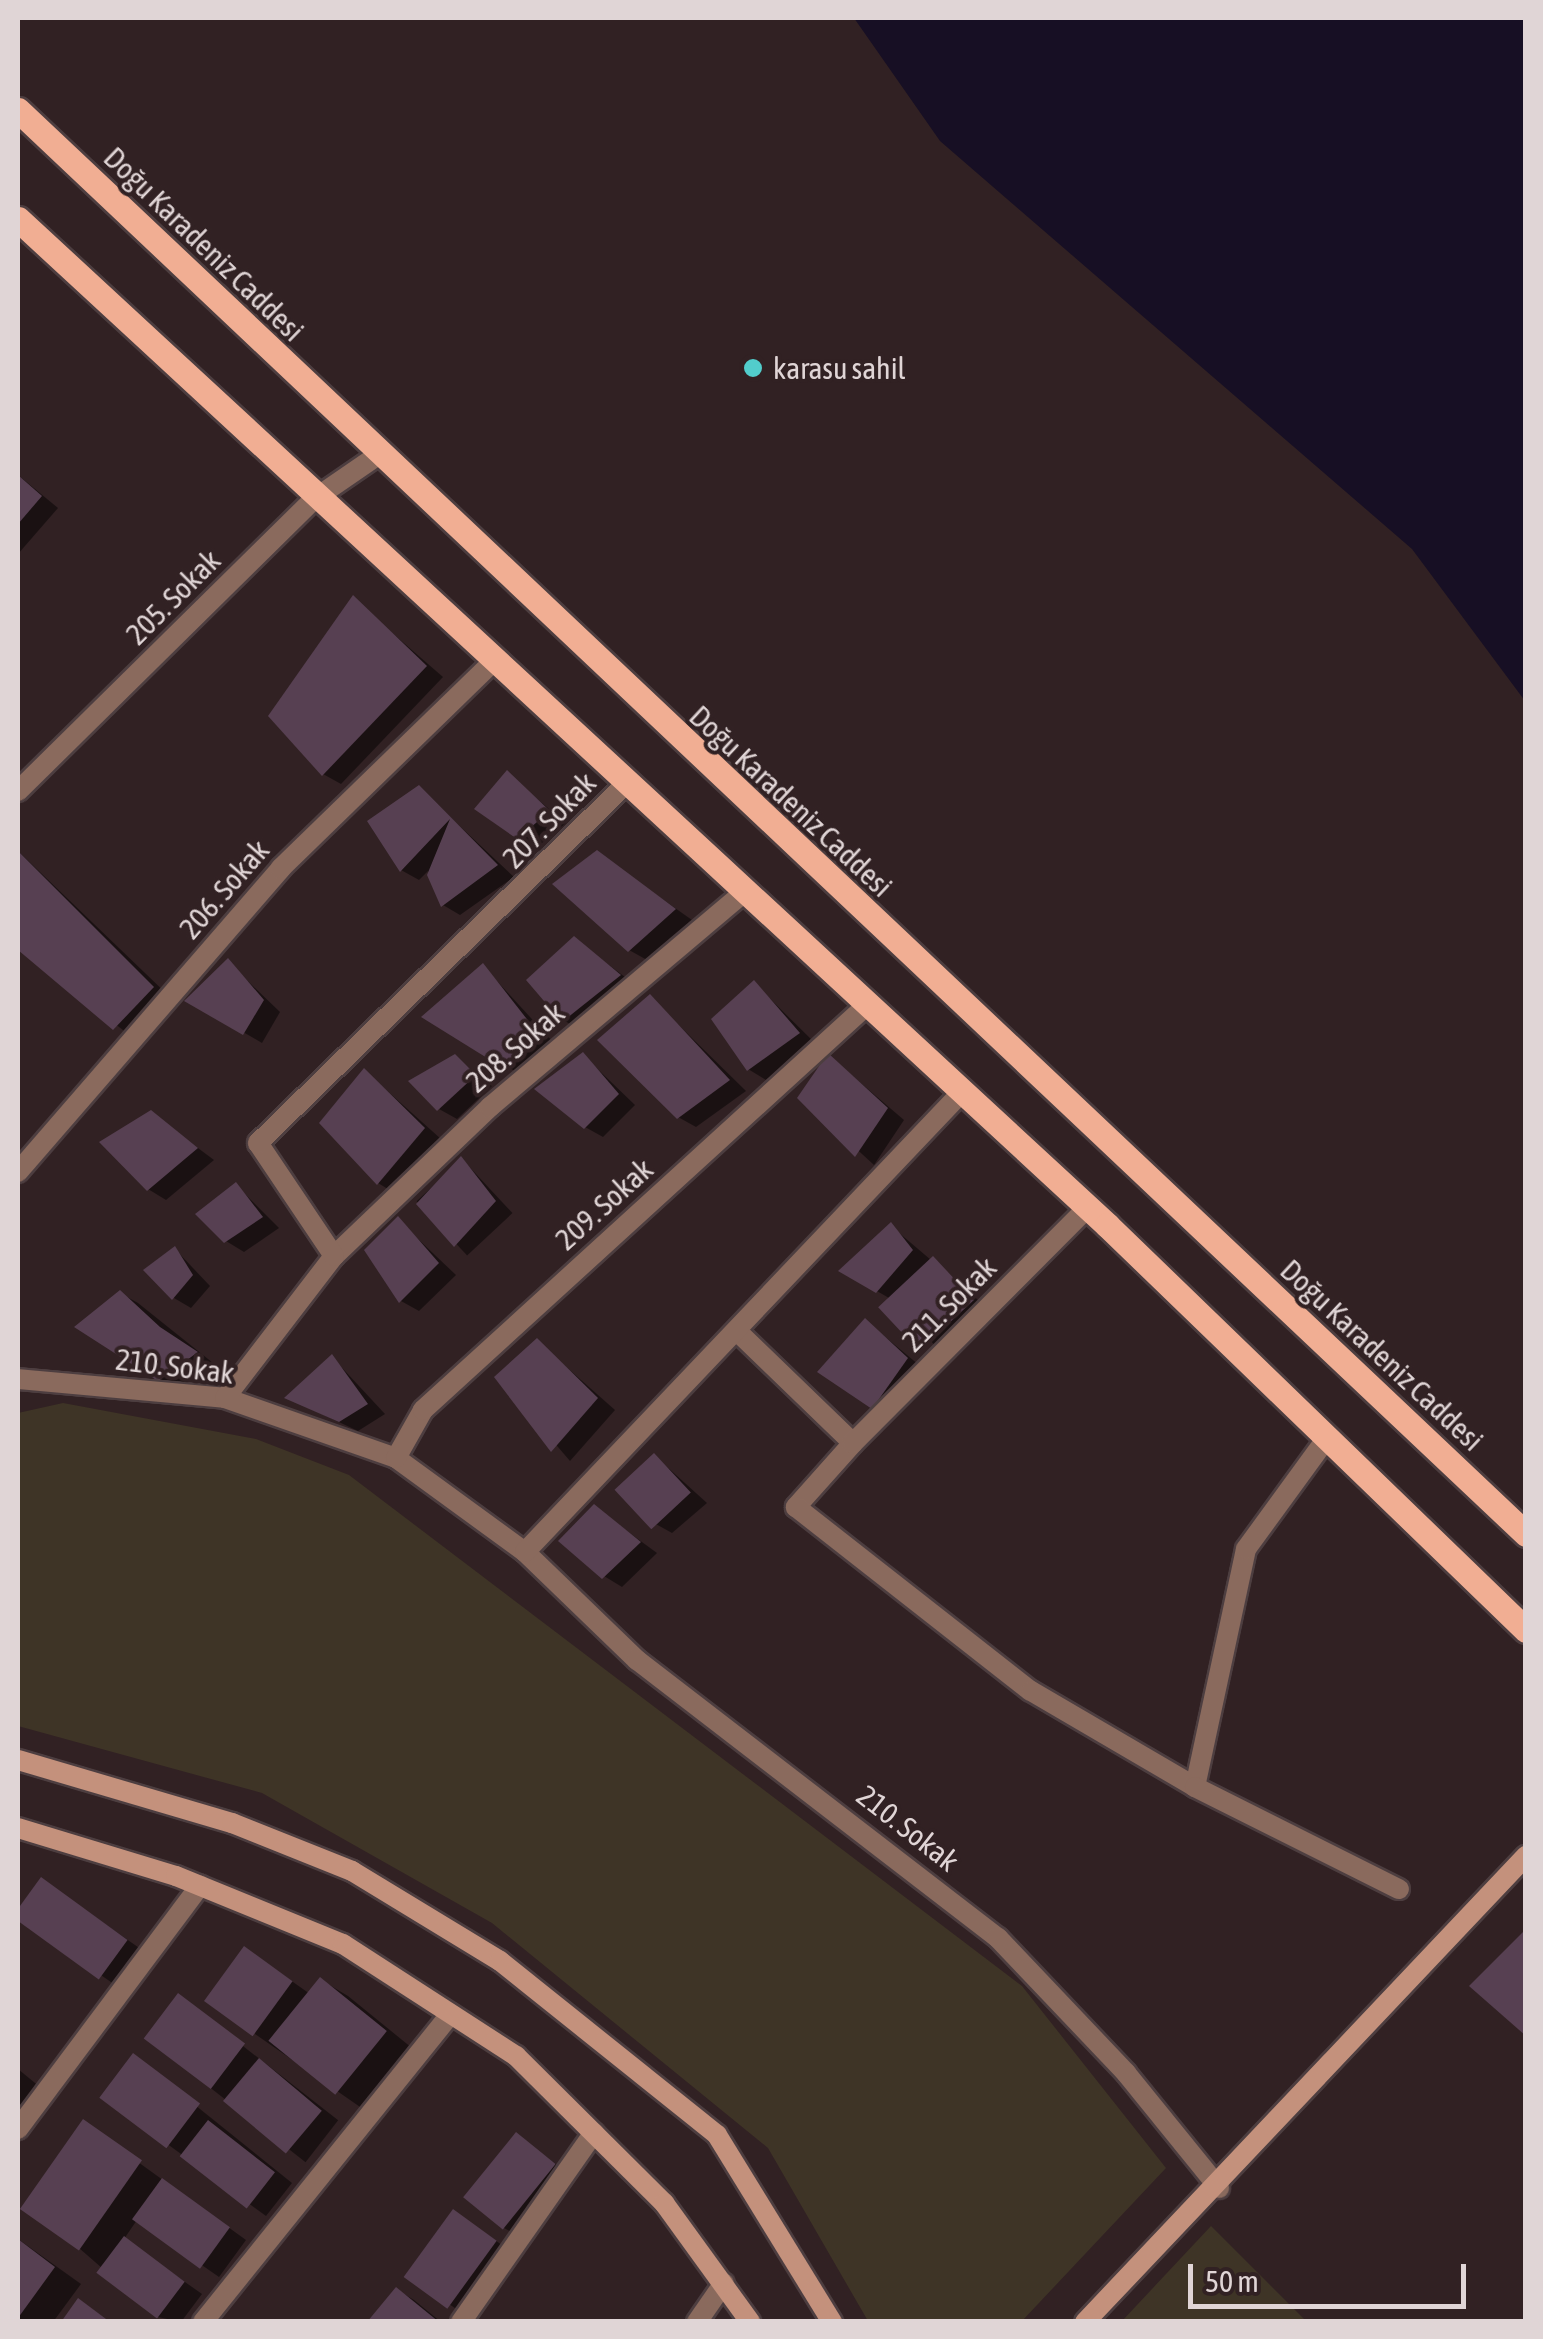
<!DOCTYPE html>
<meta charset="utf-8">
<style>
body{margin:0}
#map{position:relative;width:1543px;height:2339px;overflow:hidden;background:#312123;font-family:"Asap Condensed",sans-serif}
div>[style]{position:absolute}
.green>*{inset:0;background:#3e3426}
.water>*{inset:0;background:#170f24}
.shadow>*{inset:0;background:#0007;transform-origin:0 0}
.building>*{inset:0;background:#574052;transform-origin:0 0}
.roads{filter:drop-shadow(2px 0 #4d3e40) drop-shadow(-2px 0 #4d3e40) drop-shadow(0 2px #4d3e40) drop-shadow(0 -2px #4d3e40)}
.minor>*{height:20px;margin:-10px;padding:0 10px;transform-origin:10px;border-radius:10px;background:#8a6a5d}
.secondary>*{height:20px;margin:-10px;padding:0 10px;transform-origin:10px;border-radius:10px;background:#c4917c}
.primary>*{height:25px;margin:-12.5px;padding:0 12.5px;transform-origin:12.5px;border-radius:12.5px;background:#f1ae93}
.dots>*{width:28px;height:28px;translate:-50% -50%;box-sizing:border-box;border:5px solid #312123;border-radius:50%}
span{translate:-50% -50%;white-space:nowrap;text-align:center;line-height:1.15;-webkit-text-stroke:8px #312123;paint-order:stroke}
.street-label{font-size:30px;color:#e0d5d6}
.poi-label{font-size:30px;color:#e0d5d6}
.left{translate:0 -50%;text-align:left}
.frame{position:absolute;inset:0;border:20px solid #e0d5d6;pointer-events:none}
.scale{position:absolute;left:1188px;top:2264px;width:278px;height:45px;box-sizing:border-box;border:5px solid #e0d5d6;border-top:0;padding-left:12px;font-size:30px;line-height:35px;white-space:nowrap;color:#e0d5d6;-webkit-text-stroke:8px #312123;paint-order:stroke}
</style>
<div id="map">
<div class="green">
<i style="clip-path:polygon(63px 1403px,256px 1439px,349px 1475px,1022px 1986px,1166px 2168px,1022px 2321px,868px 2321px,768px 2148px,492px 1923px,262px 1793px,18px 1726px,18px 1413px)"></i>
<i style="clip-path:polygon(1211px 2226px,1306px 2321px,1122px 2321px)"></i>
</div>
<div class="water">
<i style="clip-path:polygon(854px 18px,1525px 18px,1525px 701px,1412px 549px,940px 141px)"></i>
</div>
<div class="shadow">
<i style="clip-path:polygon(18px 475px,58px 508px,18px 554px)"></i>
<i style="clip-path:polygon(353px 599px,443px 677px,341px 784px,323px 774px)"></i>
<i style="clip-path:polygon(507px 774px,566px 823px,536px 848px,518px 837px)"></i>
<i style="clip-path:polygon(419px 788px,514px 877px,460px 915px,443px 905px,428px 871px,419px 880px,401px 870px)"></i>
<i style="clip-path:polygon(18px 851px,171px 998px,133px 1038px,18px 947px)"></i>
<i style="clip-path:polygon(597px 853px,692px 920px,647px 960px,629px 950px)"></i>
<i style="clip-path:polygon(574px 939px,637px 986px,581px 1030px,563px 1020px)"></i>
<i style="clip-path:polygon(228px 962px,280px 1012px,262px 1043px,188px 1000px)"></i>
<i style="clip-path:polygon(483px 966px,554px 1043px,528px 1079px,425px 1017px)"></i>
<i style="clip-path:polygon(754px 983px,816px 1044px,766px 1080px,748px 1069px)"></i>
<i style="clip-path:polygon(650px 997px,746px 1091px,696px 1127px,678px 1117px)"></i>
<i style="clip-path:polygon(583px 1055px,635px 1105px,603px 1137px,585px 1127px)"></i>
<i style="clip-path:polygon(829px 1056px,904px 1120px,874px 1165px,801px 1098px)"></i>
<i style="clip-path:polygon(455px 1057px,492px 1086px,457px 1119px,439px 1109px)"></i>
<i style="clip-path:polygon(365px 1071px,441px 1139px,396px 1194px,378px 1183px)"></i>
<i style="clip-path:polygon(151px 1113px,214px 1160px,166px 1200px,148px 1189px)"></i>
<i style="left:462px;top:1159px;width:74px;height:62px;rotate:47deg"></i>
<i style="clip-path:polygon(236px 1185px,279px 1228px,244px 1252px,226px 1241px)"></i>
<i style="clip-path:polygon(398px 1220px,456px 1275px,419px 1311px,401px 1301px)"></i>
<i style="clip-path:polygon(891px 1226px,991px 1311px,947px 1359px,896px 1302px,842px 1271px)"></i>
<i style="clip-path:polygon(175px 1249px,210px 1286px,191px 1308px,174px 1298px)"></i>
<i style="clip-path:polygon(120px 1293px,138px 1303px,213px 1363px,177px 1389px,159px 1378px)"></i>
<i style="clip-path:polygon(866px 1321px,925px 1370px,891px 1417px,873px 1407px)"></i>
<i style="clip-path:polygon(538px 1342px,615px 1410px,570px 1461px,498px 1377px)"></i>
<i style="clip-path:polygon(332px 1357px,385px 1414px,358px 1431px,288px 1398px)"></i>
<i style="clip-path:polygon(655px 1456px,707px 1503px,672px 1533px,654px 1523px)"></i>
<i style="clip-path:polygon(594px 1507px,657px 1553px,622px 1587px,604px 1576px)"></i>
<i style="left:42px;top:1880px;width:124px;height:44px;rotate:35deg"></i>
<i style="clip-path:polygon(262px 1960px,310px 1994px,321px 1980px,348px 1996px,412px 2048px,363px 2109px,255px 2034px)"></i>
<i style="left:179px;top:1996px;width:202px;height:53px;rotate:38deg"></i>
<i style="clip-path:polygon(134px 2056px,292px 2183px,266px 2216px,103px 2097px)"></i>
<i style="clip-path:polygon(18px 2069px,46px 2092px,18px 2128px)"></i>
<i style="clip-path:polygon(84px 2123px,246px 2240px,219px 2277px,137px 2220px,124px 2239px,202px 2294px,181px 2322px,158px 2317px,79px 2248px)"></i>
<i style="clip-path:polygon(517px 2135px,572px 2176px,522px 2238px,504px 2228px)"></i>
<i style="clip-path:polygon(471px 2223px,513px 2253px,468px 2317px,408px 2276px)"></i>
<i style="clip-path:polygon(18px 2239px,81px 2284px,53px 2322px,18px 2322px)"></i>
<i style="clip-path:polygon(397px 2290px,414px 2300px,441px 2322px,371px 2322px)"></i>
</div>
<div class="building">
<i style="clip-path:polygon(18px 475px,42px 496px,18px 524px)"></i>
<i style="clip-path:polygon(353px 595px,427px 666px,322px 776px,268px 716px)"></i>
<i style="clip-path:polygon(507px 770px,550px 811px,517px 839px,474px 809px)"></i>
<i style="clip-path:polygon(419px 785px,498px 865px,441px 907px,427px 875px,450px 819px,400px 872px,367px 821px)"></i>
<i style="clip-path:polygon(597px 850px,676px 909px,628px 952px,552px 884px)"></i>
<i style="clip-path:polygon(18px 851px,154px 987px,113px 1030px,18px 950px)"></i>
<i style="clip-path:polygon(574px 936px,621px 975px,562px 1022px,526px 980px)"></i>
<i style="clip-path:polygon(228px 958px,264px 1000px,243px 1035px,184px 1001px)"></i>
<i style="clip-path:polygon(483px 963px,537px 1032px,508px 1071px,421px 1017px)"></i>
<i style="clip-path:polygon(754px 980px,800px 1033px,747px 1071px,711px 1019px)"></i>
<i style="clip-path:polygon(650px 994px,730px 1080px,677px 1119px,597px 1040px)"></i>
<i style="clip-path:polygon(583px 1052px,619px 1094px,584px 1129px,534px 1089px)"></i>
<i style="clip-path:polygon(828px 1053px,888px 1108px,855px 1157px,797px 1098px)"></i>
<i style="clip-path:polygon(455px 1054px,476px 1075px,437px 1111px,408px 1081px)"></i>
<i style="clip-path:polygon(364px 1068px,425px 1128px,377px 1185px,319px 1123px)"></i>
<i style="clip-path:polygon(151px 1110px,198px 1148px,147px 1191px,99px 1142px)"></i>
<i style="clip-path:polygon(461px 1156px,496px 1201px,454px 1247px,416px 1204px)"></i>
<i style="clip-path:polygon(236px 1182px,263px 1217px,224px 1243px,195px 1214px)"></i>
<i style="clip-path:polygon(398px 1216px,439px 1263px,399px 1303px,364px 1250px)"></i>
<i style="clip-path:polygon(891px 1222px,913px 1250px,876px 1293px,838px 1271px)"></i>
<i style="clip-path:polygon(175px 1246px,193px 1275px,172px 1300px,143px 1270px)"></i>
<i style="left:933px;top:1256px;width:60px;height:75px;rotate:47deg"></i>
<i style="clip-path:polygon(120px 1290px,160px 1327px,198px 1352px,158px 1381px,74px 1327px)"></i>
<i style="clip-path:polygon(865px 1318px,908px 1358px,872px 1409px,817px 1372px)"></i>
<i style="clip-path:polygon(537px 1338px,598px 1398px,551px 1452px,494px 1377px)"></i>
<i style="clip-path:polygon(332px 1354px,368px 1404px,339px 1422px,284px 1398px)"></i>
<i style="left:654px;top:1453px;width:54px;height:54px;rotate:47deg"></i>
<i style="clip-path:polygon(594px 1504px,641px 1542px,602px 1579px,558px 1541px)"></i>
<i style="left:41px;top:1877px;width:107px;height:49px;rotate:36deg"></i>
<i style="clip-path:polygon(1526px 1929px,1526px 2036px,1469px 1986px)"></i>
<i style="left:244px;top:1946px;width:60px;height:68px;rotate:36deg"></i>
<i style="left:320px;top:1977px;width:86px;height:82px;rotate:39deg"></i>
<i style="left:178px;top:1993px;width:84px;height:57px;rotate:37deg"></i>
<i style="left:133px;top:2053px;width:84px;height:56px;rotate:37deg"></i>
<i style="left:259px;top:2058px;width:82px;height:56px;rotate:40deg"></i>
<i style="left:83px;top:2119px;width:72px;height:110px;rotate:35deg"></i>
<i style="left:208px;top:2120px;width:85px;height:46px;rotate:38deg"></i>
<i style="left:516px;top:2132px;width:51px;height:84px;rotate:39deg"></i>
<i style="left:162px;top:2178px;width:84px;height:51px;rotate:36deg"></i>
<i style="left:453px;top:2209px;width:54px;height:84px;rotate:36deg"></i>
<i style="left:124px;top:2236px;width:76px;height:46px;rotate:37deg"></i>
<i style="clip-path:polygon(18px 2239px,55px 2267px,18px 2318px)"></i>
<i style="clip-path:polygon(396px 2287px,439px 2322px,367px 2322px)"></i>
<i style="clip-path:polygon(78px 2298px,110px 2322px,61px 2322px)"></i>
</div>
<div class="roads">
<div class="minor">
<i style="left:18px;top:791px;width:416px;rotate:-44.6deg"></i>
<i style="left:314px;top:499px;width:78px;rotate:-34.5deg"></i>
<i style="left:18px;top:1172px;width:402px;rotate:-49.1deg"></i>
<i style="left:281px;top:868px;width:296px;rotate:-44.2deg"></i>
<i style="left:334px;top:1256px;width:216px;rotate:-43.7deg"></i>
<i style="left:490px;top:1107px;width:331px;rotate:-40.2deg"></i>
<i style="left:739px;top:1333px;width:158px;rotate:44deg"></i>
<i style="left:853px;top:1443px;width:86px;rotate:131.7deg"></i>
<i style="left:796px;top:1507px;width:298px;rotate:38.1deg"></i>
<i style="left:1031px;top:1691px;width:190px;rotate:30.3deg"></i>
<i style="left:1195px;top:1787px;width:243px;rotate:-77.9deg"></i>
<i style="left:1246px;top:1549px;width:137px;rotate:-53.9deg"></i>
<i style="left:18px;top:1379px;width:208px;rotate:5.2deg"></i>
<i style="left:225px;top:1398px;width:181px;rotate:19.3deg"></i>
<i style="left:396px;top:1458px;width:160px;rotate:36.1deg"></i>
<i style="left:525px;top:1552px;width:156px;rotate:44deg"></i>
<i style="left:637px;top:1660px;width:456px;rotate:37.6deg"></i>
<i style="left:998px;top:1938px;width:186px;rotate:46.5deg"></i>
<i style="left:1126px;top:2073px;width:148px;rotate:51deg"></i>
<i style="left:225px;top:1398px;width:179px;rotate:-52.5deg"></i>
<i style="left:334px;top:1256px;width:136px;rotate:-123.9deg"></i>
<i style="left:258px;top:1143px;width:513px;rotate:-44.29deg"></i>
<i style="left:853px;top:1443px;width:332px;rotate:-45.1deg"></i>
<i style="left:396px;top:1458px;width:55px;rotate:-60.6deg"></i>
<i style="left:423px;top:1410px;width:600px;rotate:-42.36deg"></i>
<i style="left:525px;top:1552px;width:633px;rotate:-46.47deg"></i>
<i style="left:1195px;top:1787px;width:228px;rotate:26.6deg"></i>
<i style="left:18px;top:2129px;width:304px;rotate:-53.2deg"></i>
<i style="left:203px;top:2322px;width:395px;rotate:-51.2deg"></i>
<i style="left:461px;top:2322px;width:231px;rotate:-54.9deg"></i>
<i style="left:697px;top:2322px;width:47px;rotate:-55.3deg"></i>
</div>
<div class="secondary">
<i style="left:18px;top:1760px;width:223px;rotate:16.4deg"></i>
<i style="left:232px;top:1823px;width:129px;rotate:21.8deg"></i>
<i style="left:352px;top:1871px;width:173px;rotate:31.3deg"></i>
<i style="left:500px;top:1961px;width:278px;rotate:38.7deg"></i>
<i style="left:717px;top:2135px;width:220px;rotate:58.4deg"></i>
<i style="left:18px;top:1828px;width:165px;rotate:16.9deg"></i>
<i style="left:176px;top:1876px;width:180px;rotate:22.2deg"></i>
<i style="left:343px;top:1944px;width:206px;rotate:32.9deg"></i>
<i style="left:516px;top:2056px;width:209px;rotate:44.8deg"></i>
<i style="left:664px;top:2203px;width:147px;rotate:54.1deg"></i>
<i style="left:1085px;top:2322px;width:642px;rotate:-46.58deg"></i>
</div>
<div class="primary">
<i style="left:18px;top:110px;width:2074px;rotate:43.36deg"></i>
<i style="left:18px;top:219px;width:1483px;rotate:42.73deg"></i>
<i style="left:1107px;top:1225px;width:583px;rotate:44.03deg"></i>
</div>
</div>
<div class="dots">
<i style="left:753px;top:368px;background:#52cdcc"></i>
</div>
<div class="street-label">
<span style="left:204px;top:244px;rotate:44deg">Doğu Karadeniz Caddesi</span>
<span style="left:173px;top:597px;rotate:-45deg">205. Sokak</span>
<span style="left:791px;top:801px;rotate:43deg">Doğu Karadeniz Caddesi</span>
<span style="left:549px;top:820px;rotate:-46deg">207. Sokak</span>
<span style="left:224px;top:889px;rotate:-49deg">206. Sokak</span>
<span style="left:515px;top:1047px;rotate:-41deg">208. Sokak</span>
<span style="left:604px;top:1204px;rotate:-42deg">209. Sokak</span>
<span style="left:949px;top:1304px;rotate:-45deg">211. Sokak</span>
<span style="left:1382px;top:1355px;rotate:43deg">Doğu Karadeniz Caddesi</span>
<span style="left:175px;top:1366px;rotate:7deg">210. Sokak</span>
<span style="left:908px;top:1828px;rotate:38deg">210. Sokak</span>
</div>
<div class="poi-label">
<span class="left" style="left:773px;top:368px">karasu sahil</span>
</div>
<div class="frame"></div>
<div class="scale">50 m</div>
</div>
